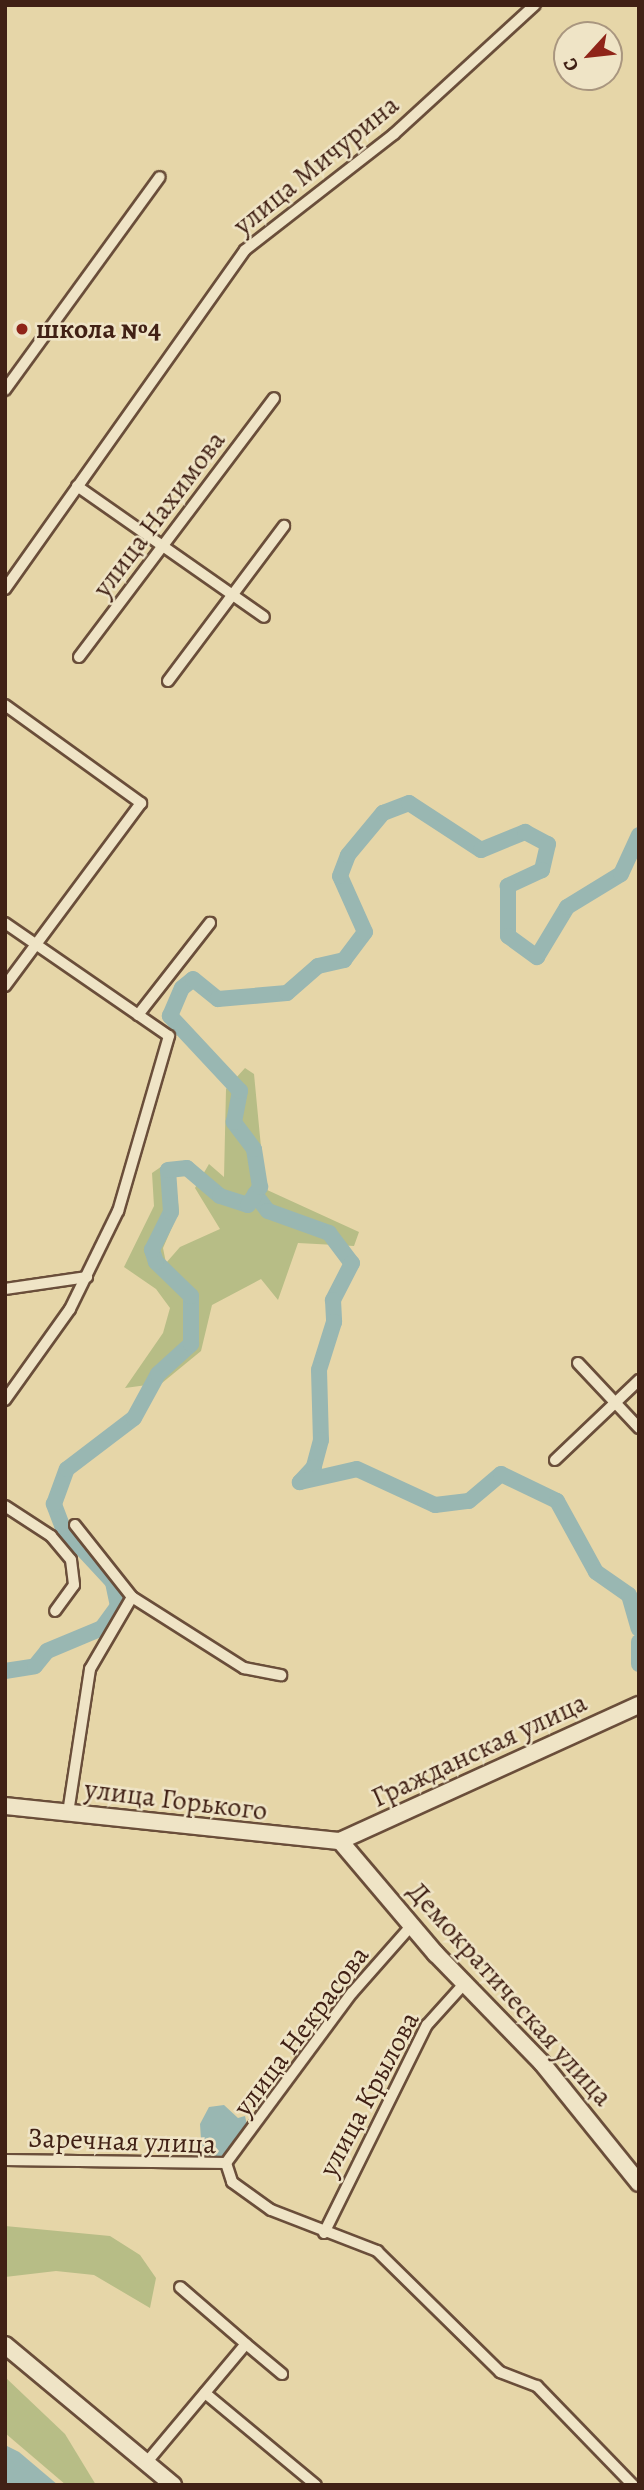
<!DOCTYPE html>
<meta charset="utf-8">
<style>
body{margin:0}
#map{position:relative;width:644px;height:2490px;overflow:hidden;background:#e6d6a8;font-family:Alegreya,serif}
div>[style]{position:absolute}
.green>*{inset:0;background:#b7bd86}
.water>*{inset:0;background:#99b7b2}
.river>*{height:16px;margin:-8px;padding:0 8px;transform-origin:8px;border-radius:8px;background:#99b7b2}
.roads{filter:drop-shadow(2px 0 #6a4e3a) drop-shadow(-2px 0 #6a4e3a) drop-shadow(0 2px #6a4e3a) drop-shadow(0 -2px #6a4e3a)}
.street>*{height:10px;margin:-5px;padding:0 5px;transform-origin:5px;border-radius:5px;background:#efe4c6}
.secondary>*{height:16px;margin:-8px;padding:0 8px;transform-origin:8px;border-radius:8px;background:#efe4c6}
.dots>*{width:19px;height:19px;translate:-50% -50%;box-sizing:border-box;border:4px solid #efe4c6;border-radius:50%}
span{translate:-50% -50%;white-space:nowrap;text-align:center;line-height:1.15;-webkit-text-stroke:5px #efe4c6;paint-order:stroke}
.street-label{font-size:28px;color:#412115}
.poi-label{font-size:28px;color:#412115;font-weight:700}
.left{translate:0 -50%;text-align:left}
.frame{position:absolute;inset:0;border:7px solid #412115;pointer-events:none}
.north{position:absolute;left:553px;top:21px;width:70px;height:70px;box-sizing:border-box;background:#efe4c6;border:2px solid #a9967f;border-radius:50%;rotate:243deg;font-size:19px;font-weight:700;line-height:28px;text-align:center;color:#412115}
.north::after{content:'';display:block;margin:auto;width:24px;height:32px;background:#8f2418;clip-path:polygon(50% 0,100% 100%,50% 72%,0 100%)}
</style>
<div id="map">
<div class="green">
<i style="clip-path:polygon(245px 1068px,254px 1074px,265px 1189px,359px 1232px,354px 1246px,298px 1243px,278px 1300px,261px 1279px,212px 1305px,201px 1351px,162px 1383px,125px 1388px,163px 1333px,170px 1308px,156px 1289px,124px 1267px,154px 1206px,152px 1173px,168px 1162px,175px 1176px,179px 1211px,163px 1248px,166px 1263px,180px 1247px,220px 1229px,195px 1188px,209px 1164px,224px 1177px,226px 1089px)"></i>
<i style="clip-path:polygon(5px 2226px,110px 2236px,140px 2255px,156px 2278px,150px 2308px,94px 2275px,56px 2271px,5px 2277px)"></i>
<i style="clip-path:polygon(5px 2377px,65px 2434px,96px 2485px,66px 2485px,5px 2433px)"></i>
</div>
<div class="water">
<i style="clip-path:polygon(224px 2105px,238px 2118px,245px 2116px,248px 2129px,227px 2159px,202px 2155px,200px 2124px,209px 2107px)"></i>
<i style="clip-path:polygon(5px 2445px,19px 2452px,58px 2485px,5px 2485px)"></i>
</div>
<div class="river">
<i style="left:255px;top:1194px;width:21px;rotate:53deg"></i>
<i style="left:268px;top:1211px;width:65px;rotate:19.8deg"></i>
<i style="left:329px;top:1233px;width:38px;rotate:53deg"></i>
<i style="left:352px;top:1263px;width:42px;rotate:117.2deg"></i>
<i style="left:333px;top:1300px;width:22px;rotate:87deg"></i>
<i style="left:334px;top:1322px;width:50px;rotate:107.4deg"></i>
<i style="left:319px;top:1370px;width:70px;rotate:88.4deg"></i>
<i style="left:321px;top:1440px;width:28px;rotate:105deg"></i>
<i style="left:314px;top:1467px;width:21px;rotate:133deg"></i>
<i style="left:300px;top:1482px;width:58px;rotate:-12.8deg"></i>
<i style="left:357px;top:1469px;width:86px;rotate:24.8deg"></i>
<i style="left:435px;top:1505px;width:34px;rotate:-7deg"></i>
<i style="left:469px;top:1501px;width:42px;rotate:-40.2deg"></i>
<i style="left:501px;top:1474px;width:62px;rotate:25.7deg"></i>
<i style="left:557px;top:1501px;width:81px;rotate:61.2deg"></i>
<i style="left:596px;top:1572px;width:40px;rotate:34.9deg"></i>
<i style="left:629px;top:1595px;width:35px;rotate:74deg"></i>
<i style="left:639px;top:1642px;width:22px;rotate:90deg"></i>
<i style="left:5px;top:1671px;width:30px;rotate:-9deg"></i>
<i style="left:35px;top:1666px;width:19px;rotate:-51deg"></i>
<i style="left:47px;top:1651px;width:60px;rotate:-22.7deg"></i>
<i style="left:102px;top:1628px;width:27px;rotate:-54deg"></i>
<i style="left:118px;top:1606px;width:25px;rotate:-102deg"></i>
<i style="left:113px;top:1582px;width:74px;rotate:-132.8deg"></i>
<i style="left:63px;top:1528px;width:26px;rotate:-111deg"></i>
<i style="left:54px;top:1504px;width:37px;rotate:-70deg"></i>
<i style="left:67px;top:1469px;width:84px;rotate:-37.3deg"></i>
<i style="left:134px;top:1418px;width:50px;rotate:-61.4deg"></i>
<i style="left:158px;top:1374px;width:45px;rotate:-42.3deg"></i>
<i style="left:191px;top:1344px;width:48px;rotate:-90deg"></i>
<i style="left:191px;top:1296px;width:49px;rotate:-135.8deg"></i>
<i style="left:156px;top:1262px;width:13px;rotate:-108deg"></i>
<i style="left:152px;top:1250px;width:42px;rotate:-63.4deg"></i>
<i style="left:171px;top:1212px;width:42px;rotate:-94.1deg"></i>
<i style="left:168px;top:1170px;width:19px;rotate:-6deg"></i>
<i style="left:187px;top:1168px;width:43px;rotate:40.3deg"></i>
<i style="left:220px;top:1196px;width:29px;rotate:18deg"></i>
<i style="left:248px;top:1205px;width:22px;rotate:-56deg"></i>
<i style="left:260px;top:1187px;width:38px;rotate:-99deg"></i>
<i style="left:254px;top:1149px;width:34px;rotate:-127deg"></i>
<i style="left:234px;top:1122px;width:32px;rotate:-79deg"></i>
<i style="left:240px;top:1091px;width:103px;rotate:-133deg"></i>
<i style="left:170px;top:1016px;width:30px;rotate:-67deg"></i>
<i style="left:182px;top:988px;width:14px;rotate:-39deg"></i>
<i style="left:193px;top:979px;width:32px;rotate:39deg"></i>
<i style="left:218px;top:999px;width:69px;rotate:-5deg"></i>
<i style="left:287px;top:993px;width:41px;rotate:-41.1deg"></i>
<i style="left:318px;top:966px;width:27px;rotate:-13deg"></i>
<i style="left:344px;top:960px;width:35px;rotate:-53deg"></i>
<i style="left:365px;top:932px;width:61px;rotate:-114.1deg"></i>
<i style="left:340px;top:876px;width:22px;rotate:-69deg"></i>
<i style="left:348px;top:855px;width:55px;rotate:-50.2deg"></i>
<i style="left:383px;top:813px;width:28px;rotate:-21deg"></i>
<i style="left:409px;top:803px;width:86px;rotate:33.1deg"></i>
<i style="left:481px;top:850px;width:48px;rotate:-22.2deg"></i>
<i style="left:525px;top:832px;width:26px;rotate:28deg"></i>
<i style="left:548px;top:844px;width:27px;rotate:103deg"></i>
<i style="left:542px;top:870px;width:38px;rotate:155deg"></i>
<i style="left:508px;top:886px;width:50px;rotate:90deg"></i>
<i style="left:508px;top:936px;width:36px;rotate:36deg"></i>
<i style="left:537px;top:957px;width:58px;rotate:-59deg"></i>
<i style="left:567px;top:907px;width:63px;rotate:-31.4deg"></i>
<i style="left:621px;top:874px;width:43px;rotate:-65.2deg"></i>
</div>
<div class="roads">
<div class="street">
<i style="left:5px;top:390px;width:263px;rotate:-54deg"></i>
<i style="left:77px;top:486px;width:228px;rotate:35deg"></i>
<i style="left:5px;top:589px;width:415px;rotate:-54.7deg"></i>
<i style="left:245px;top:250px;width:189px;rotate:-37.9deg"></i>
<i style="left:394px;top:134px;width:191px;rotate:-42.5deg"></i>
<i style="left:79px;top:657px;width:324px;rotate:-53deg"></i>
<i style="left:168px;top:681px;width:194px;rotate:-53.2deg"></i>
<i style="left:5px;top:705px;width:168px;rotate:35.8deg"></i>
<i style="left:141px;top:803px;width:228px;rotate:126.6deg"></i>
<i style="left:5px;top:923px;width:199px;rotate:34.6deg"></i>
<i style="left:169px;top:1036px;width:182px;rotate:106.2deg"></i>
<i style="left:118px;top:1211px;width:109px;rotate:116.1deg"></i>
<i style="left:70px;top:1309px;width:112px;rotate:125.5deg"></i>
<i style="left:138px;top:1015px;width:117px;rotate:-52deg"></i>
<i style="left:5px;top:1289px;width:83px;rotate:-8.3deg"></i>
<i style="left:578px;top:1363px;width:89px;rotate:46.8deg"></i>
<i style="left:555px;top:1460px;width:116px;rotate:-43.6deg"></i>
<i style="left:5px;top:1506px;width:55px;rotate:33.1deg"></i>
<i style="left:51px;top:1536px;width:31px;rotate:50deg"></i>
<i style="left:71px;top:1560px;width:25px;rotate:83deg"></i>
<i style="left:74px;top:1585px;width:32px;rotate:126deg"></i>
<i style="left:75px;top:1525px;width:92px;rotate:51.6deg"></i>
<i style="left:132px;top:1597px;width:133px;rotate:32.4deg"></i>
<i style="left:244px;top:1668px;width:38px;rotate:11deg"></i>
<i style="left:68px;top:1813px;width:146px;rotate:-81.3deg"></i>
<i style="left:90px;top:1669px;width:83px;rotate:-59.7deg"></i>
<i style="left:5px;top:2160px;width:221px;rotate:0.8deg"></i>
<i style="left:226px;top:2163px;width:20px;rotate:72deg"></i>
<i style="left:232px;top:2182px;width:48px;rotate:35.7deg"></i>
<i style="left:271px;top:2210px;width:114px;rotate:21.1deg"></i>
<i style="left:377px;top:2251px;width:173px;rotate:44.5deg"></i>
<i style="left:500px;top:2372px;width:40px;rotate:21deg"></i>
<i style="left:537px;top:2386px;width:138px;rotate:45.9deg"></i>
<i style="left:226px;top:2163px;width:212px;rotate:-53.5deg"></i>
<i style="left:352px;top:1993px;width:89px;rotate:-48.6deg"></i>
<i style="left:324px;top:2233px;width:232px;rotate:-63.7deg"></i>
<i style="left:427px;top:2025px;width:57px;rotate:-47.9deg"></i>
<i style="left:246px;top:2344px;width:47px;rotate:39.8deg"></i>
<i style="left:205px;top:2393px;width:144px;rotate:39.7deg"></i>
<i style="left:146px;top:2463px;width:155px;rotate:-50deg"></i>
<i style="left:246px;top:2344px;width:87px;rotate:-139.2deg"></i>
</div>
<div class="secondary">
<i style="left:5px;top:1806px;width:337px;rotate:6deg"></i>
<i style="left:340px;top:1841px;width:328px;rotate:-24.5deg"></i>
<i style="left:340px;top:1841px;width:148px;rotate:49.7deg"></i>
<i style="left:436px;top:1954px;width:152px;rotate:45.8deg"></i>
<i style="left:542px;top:2063px;width:154px;rotate:51.1deg"></i>
<i style="left:5px;top:2345px;width:219px;rotate:39.8deg"></i>
</div>
</div>
<div class="dots">
<i style="left:22px;top:329px;background:#8f2418"></i>
</div>
<div class="street-label">
<span style="left:316px;top:165px;rotate:-39deg">улица Мичурина</span>
<span style="left:159px;top:514px;rotate:-53deg">улица Нахимова</span>
<span style="left:479px;top:1750px;rotate:-25deg">Гражданская улица</span>
<span style="left:176px;top:1800px;rotate:7deg">улица Горького</span>
<span style="left:510px;top:1994px;rotate:48deg">Демократическая улица</span>
<span style="left:301px;top:2031px;rotate:-53deg">улица Некрасова</span>
<span style="left:369px;top:2094px;rotate:-62deg">улица Крылова</span>
<span style="left:122px;top:2141px;rotate:2deg">Заречная улица</span>
</div>
<div class="poi-label">
<span class="left" style="left:36px;top:329px">школа №4</span>
</div>
<div class="frame"></div>
<div class="north">С</div>
</div>
